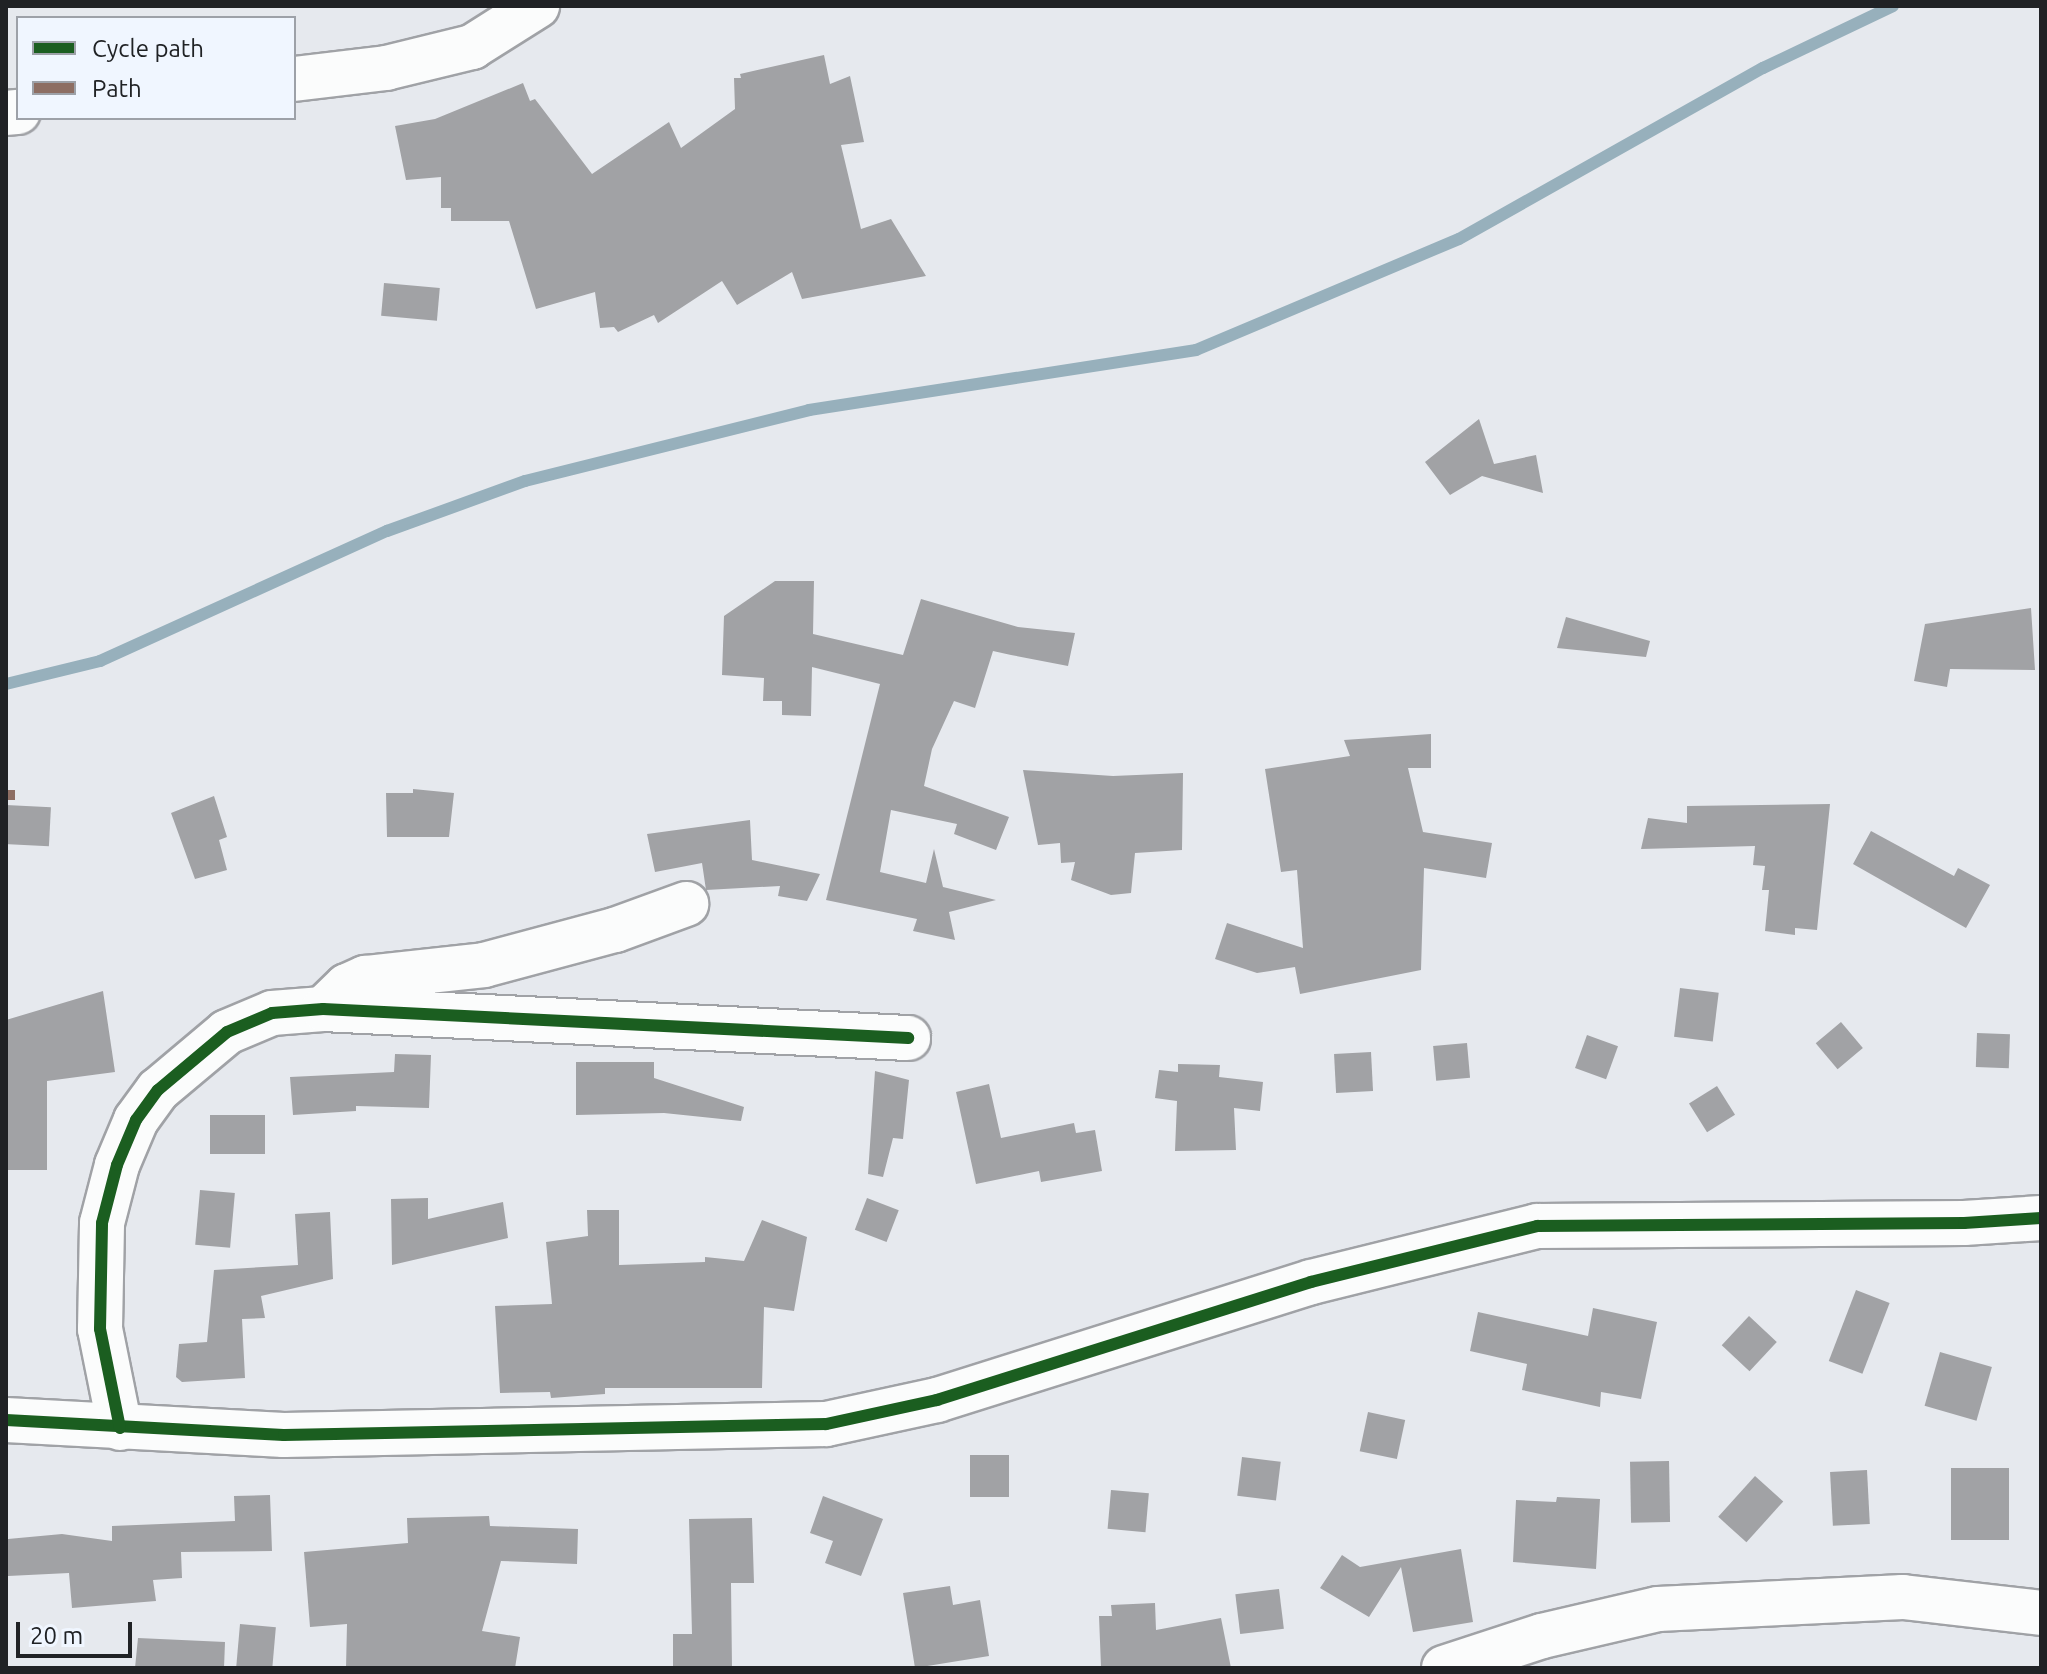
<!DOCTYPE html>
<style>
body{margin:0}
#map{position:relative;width:2047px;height:1674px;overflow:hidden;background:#e6e9ee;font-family:Ubuntu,sans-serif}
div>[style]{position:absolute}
.stream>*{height:12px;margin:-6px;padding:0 6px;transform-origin:6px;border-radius:6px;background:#97b0bc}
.building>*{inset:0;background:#a1a2a5;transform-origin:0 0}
.roads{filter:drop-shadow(2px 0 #a0a2a6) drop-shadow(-2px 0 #a0a2a6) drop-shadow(0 2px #a0a2a6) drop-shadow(0 -2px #a0a2a6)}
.minor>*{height:44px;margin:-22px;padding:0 22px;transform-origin:22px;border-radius:22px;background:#fbfcfc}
.quiet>*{height:10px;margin-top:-5px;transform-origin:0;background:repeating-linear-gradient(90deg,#8d6e63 0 20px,transparent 0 30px)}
.cycleway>*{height:12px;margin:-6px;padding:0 6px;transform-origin:6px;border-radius:6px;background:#1b5e20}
span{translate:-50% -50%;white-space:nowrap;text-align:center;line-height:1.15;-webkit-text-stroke:8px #f0f6ff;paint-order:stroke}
.frame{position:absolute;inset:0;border:8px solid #202225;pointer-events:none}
.legend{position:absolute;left:16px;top:16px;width:280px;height:104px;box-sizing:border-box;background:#f0f6ff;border:2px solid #9da1a8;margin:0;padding:10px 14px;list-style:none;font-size:24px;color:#202225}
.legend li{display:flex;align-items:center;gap:16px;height:40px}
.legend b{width:40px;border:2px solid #9da1a8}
.scale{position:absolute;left:16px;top:1622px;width:116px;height:36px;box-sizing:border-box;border:4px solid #202225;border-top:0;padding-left:10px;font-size:24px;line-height:28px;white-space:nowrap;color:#202225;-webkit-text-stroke:6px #f0f6ff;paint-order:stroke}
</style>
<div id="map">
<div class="stream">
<i style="left:6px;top:684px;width:97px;rotate:-13.7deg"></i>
<i style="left:100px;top:661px;width:315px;rotate:-24.4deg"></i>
<i style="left:387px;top:531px;width:147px;rotate:-19.9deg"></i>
<i style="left:525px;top:481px;width:293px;rotate:-14deg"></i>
<i style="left:809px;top:410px;width:392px;rotate:-8.8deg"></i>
<i style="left:1196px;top:350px;width:285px;rotate:-22.9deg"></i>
<i style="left:1459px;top:239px;width:349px;rotate:-29.4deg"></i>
<i style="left:1763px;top:68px;width:144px;rotate:-25.5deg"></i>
</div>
<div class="building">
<i style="clip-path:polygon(824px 55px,830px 84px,850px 76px,864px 142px,841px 145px,861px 229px,891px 219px,926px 276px,802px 299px,792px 272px,737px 305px,722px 281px,658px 323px,654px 315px,618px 332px,614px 327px,600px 328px,595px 292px,536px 309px,509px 221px,451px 221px,451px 208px,441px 208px,441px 177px,406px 180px,395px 126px,435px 119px,523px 83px,530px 101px,535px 99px,592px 174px,669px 122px,681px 148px,735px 109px,734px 78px,741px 78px,740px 74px)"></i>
<i style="left:384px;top:283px;width:56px;height:33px;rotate:5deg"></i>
<i style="clip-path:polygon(1479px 419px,1494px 464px,1536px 455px,1543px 493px,1482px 476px,1450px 495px,1425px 462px)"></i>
<i style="clip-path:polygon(775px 581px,814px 581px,813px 634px,903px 655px,921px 599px,1018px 627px,1075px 633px,1068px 666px,1011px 655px,1018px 628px,1011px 655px,993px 651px,975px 708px,954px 701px,932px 749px,924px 786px,1009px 817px,996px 850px,954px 834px,957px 824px,891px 810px,880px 872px,926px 883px,934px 849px,943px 887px,996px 900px,949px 912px,955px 940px,913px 931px,917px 919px,826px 900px,880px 684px,812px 667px,811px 716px,782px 715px,782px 701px,763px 701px,764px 678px,722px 675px,724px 616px)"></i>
<i style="clip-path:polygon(2031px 608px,2035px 670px,1950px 669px,1947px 687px,1914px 681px,1925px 624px)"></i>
<i style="clip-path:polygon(1566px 617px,1650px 641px,1646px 657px,1557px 648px)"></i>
<i style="clip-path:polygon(1431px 734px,1431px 768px,1408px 768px,1423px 832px,1492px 843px,1486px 878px,1424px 868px,1421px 970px,1300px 994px,1295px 967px,1257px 973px,1215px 959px,1227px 923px,1303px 948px,1297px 870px,1281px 872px,1265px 769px,1350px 756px,1344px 740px)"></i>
<i style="clip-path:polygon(1023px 770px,1113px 776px,1183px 773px,1182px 850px,1135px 853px,1131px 893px,1111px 895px,1071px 880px,1075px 862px,1061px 863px,1060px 843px,1038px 845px)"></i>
<i style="clip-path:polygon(413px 789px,454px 793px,449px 837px,387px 837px,386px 793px,413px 793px)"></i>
<i style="clip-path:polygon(214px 796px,227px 837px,219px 840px,227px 870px,195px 879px,171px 813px)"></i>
<i style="clip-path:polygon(1830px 804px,1817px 930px,1795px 928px,1795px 935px,1765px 931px,1769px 890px,1762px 890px,1765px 866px,1753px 865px,1755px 846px,1641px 849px,1648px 818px,1687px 823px,1687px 806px)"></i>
<i style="left:6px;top:805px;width:45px;height:39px;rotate:3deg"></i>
<i style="clip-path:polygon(750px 820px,752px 860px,820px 874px,807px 901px,778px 896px,780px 886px,706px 890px,702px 863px,655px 872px,647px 834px)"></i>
<i style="clip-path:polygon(1871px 831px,1954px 876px,1958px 868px,1990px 885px,1966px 928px,1853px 864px)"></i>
<i style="left:1680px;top:988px;width:39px;height:49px;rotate:7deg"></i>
<i style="clip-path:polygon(103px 991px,115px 1072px,47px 1081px,47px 1170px,6px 1170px,6px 1020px)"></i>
<i style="left:1841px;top:1022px;width:34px;height:33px;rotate:50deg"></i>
<i style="left:1977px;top:1033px;width:33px;height:34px;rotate:2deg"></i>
<i style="left:1587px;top:1035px;width:33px;height:35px;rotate:20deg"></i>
<i style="left:1467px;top:1043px;width:35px;height:34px;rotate:85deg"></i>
<i style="left:1371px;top:1052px;width:39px;height:37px;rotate:87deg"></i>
<i style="clip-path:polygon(395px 1054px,431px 1055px,429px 1108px,356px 1106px,356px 1111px,293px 1115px,290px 1077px,394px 1072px)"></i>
<i style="clip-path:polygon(576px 1062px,654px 1062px,654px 1078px,744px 1107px,741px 1121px,664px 1113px,576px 1115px)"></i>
<i style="clip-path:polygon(1178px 1064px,1220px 1065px,1219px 1077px,1263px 1082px,1260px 1111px,1234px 1108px,1236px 1150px,1175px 1151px,1177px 1101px,1155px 1098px,1159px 1070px,1178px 1072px)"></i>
<i style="clip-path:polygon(875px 1071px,909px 1080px,903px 1139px,893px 1138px,883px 1177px,868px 1174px)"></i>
<i style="clip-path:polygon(989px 1084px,1001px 1138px,1074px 1123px,1076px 1133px,1095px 1130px,1102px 1171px,1041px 1182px,1039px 1171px,976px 1184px,956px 1092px)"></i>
<i style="left:1717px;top:1086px;width:34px;height:33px;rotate:58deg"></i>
<i style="left:210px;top:1115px;width:55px;height:39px"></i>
<i style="left:200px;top:1190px;width:35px;height:55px;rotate:5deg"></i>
<i style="clip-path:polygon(428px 1198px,428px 1219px,503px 1202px,508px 1238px,392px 1265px,391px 1199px)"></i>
<i style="left:867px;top:1198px;width:34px;height:34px;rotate:21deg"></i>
<i style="clip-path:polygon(587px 1210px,619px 1210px,619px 1265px,705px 1262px,705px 1257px,744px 1261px,762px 1220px,807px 1237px,794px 1311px,764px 1307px,762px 1388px,605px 1388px,605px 1394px,551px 1398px,550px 1392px,500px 1393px,495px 1306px,552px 1304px,546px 1242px,588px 1236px)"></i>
<i style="clip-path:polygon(330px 1212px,333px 1279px,261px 1296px,265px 1318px,242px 1319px,245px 1378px,182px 1382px,176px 1377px,179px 1344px,207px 1342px,214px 1270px,298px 1265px,295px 1214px)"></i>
<i style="left:1856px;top:1290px;width:36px;height:76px;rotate:21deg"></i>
<i style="clip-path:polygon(1593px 1308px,1657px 1322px,1641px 1399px,1601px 1392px,1600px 1407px,1522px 1390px,1527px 1364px,1470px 1351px,1478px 1312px,1588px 1336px)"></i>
<i style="left:1749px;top:1316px;width:38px;height:40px;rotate:43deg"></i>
<i style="left:1940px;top:1352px;width:54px;height:56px;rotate:16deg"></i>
<i style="left:1368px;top:1412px;width:38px;height:40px;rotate:12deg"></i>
<i style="left:970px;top:1455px;width:39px;height:42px"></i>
<i style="left:1242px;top:1457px;width:39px;height:39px;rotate:7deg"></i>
<i style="left:1669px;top:1461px;width:61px;height:39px;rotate:89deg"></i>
<i style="left:1951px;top:1468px;width:58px;height:72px"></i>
<i style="left:1867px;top:1470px;width:54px;height:37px;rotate:87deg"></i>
<i style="left:1755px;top:1476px;width:38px;height:55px;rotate:42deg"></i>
<i style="left:1111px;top:1490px;width:38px;height:39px;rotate:5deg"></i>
<i style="clip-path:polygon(270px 1495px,272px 1551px,181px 1552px,182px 1578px,153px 1580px,156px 1601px,72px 1608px,69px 1573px,8px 1576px,8px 1539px,62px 1534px,112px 1541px,112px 1526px,235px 1521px,234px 1496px)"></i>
<i style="clip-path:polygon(823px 1496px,883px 1519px,861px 1576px,825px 1563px,833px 1541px,810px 1533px)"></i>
<i style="clip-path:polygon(1557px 1497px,1600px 1499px,1596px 1569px,1513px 1562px,1516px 1500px,1556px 1502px)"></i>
<i style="clip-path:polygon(489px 1516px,490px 1526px,578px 1529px,577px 1564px,501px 1561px,482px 1631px,520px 1637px,515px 1668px,346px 1668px,347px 1624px,310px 1627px,304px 1552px,408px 1543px,407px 1518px)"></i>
<i style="clip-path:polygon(752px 1518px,754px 1583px,731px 1583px,732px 1668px,673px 1668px,673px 1634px,692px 1634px,689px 1519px)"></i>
<i style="clip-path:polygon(1461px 1549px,1473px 1622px,1413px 1632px,1401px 1567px,1369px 1617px,1320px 1588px,1342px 1555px,1360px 1567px)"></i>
<i style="clip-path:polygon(950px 1586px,953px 1605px,980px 1600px,989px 1656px,915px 1668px,903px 1593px)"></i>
<i style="left:1279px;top:1589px;width:40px;height:44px;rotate:83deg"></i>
<i style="clip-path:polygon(1155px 1603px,1156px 1630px,1221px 1618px,1231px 1668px,1101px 1667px,1099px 1616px,1112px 1616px,1111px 1605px)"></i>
<i style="left:240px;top:1624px;width:36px;height:44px;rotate:5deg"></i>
<i style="clip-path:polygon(138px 1638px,225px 1642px,224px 1668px,135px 1668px)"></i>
</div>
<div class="roads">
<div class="minor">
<i style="left:294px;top:79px;width:93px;rotate:-6.8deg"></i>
<i style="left:386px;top:68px;width:89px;rotate:-13.7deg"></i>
<i style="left:472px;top:47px;width:77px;rotate:-32.2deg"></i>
<i style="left:6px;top:113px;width:12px;rotate:-5deg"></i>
<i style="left:323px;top:1009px;width:33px;rotate:-44deg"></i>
<i style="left:347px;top:986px;width:20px;rotate:-24deg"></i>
<i style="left:365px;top:978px;width:120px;rotate:-6.2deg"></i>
<i style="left:484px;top:965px;width:136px;rotate:-15deg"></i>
<i style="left:615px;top:930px;width:76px;rotate:-20.1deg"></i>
<i style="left:6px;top:1420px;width:278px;rotate:3.1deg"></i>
<i style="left:284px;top:1435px;width:542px;rotate:-1.16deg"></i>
<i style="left:826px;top:1424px;width:114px;rotate:-12.2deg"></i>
<i style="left:937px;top:1400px;width:392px;rotate:-17.5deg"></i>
<i style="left:1311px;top:1282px;width:233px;rotate:-13.9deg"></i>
<i style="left:1537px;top:1226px;width:427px;rotate:-0.4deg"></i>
<i style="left:1964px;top:1223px;width:77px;rotate:-3.7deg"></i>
<i style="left:120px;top:1428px;width:101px;rotate:-101.4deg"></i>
<i style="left:100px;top:1329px;width:106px;rotate:-88.9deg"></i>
<i style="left:102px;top:1223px;width:60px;rotate:-75.5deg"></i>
<i style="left:117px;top:1165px;width:49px;rotate:-67.1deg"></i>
<i style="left:136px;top:1120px;width:37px;rotate:-54deg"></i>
<i style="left:158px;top:1090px;width:90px;rotate:-40deg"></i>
<i style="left:227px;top:1032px;width:49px;rotate:-22.9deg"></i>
<i style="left:272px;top:1013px;width:51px;rotate:-4.5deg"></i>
<i style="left:323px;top:1009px;width:586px;rotate:2.84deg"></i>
<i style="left:1444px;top:1668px;width:103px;rotate:-18.1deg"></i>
<i style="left:1542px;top:1636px;width:119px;rotate:-13.1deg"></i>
<i style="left:1658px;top:1609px;width:245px;rotate:-2.8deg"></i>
<i style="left:1903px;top:1597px;width:139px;rotate:6.6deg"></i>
</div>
</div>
<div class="quiet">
<i style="left:6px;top:795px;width:9px"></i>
</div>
<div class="cycleway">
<i style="left:6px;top:1420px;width:278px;rotate:3.1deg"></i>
<i style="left:284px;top:1435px;width:542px;rotate:-1.16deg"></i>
<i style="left:826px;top:1424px;width:114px;rotate:-12.2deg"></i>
<i style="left:937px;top:1400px;width:392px;rotate:-17.5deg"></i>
<i style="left:1311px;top:1282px;width:233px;rotate:-13.9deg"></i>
<i style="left:1537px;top:1226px;width:427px;rotate:-0.4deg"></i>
<i style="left:1964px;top:1223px;width:77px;rotate:-3.7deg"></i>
<i style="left:120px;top:1428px;width:101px;rotate:-101.4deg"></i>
<i style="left:100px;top:1329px;width:106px;rotate:-88.9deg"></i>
<i style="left:102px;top:1223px;width:60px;rotate:-75.5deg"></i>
<i style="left:117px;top:1165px;width:49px;rotate:-67.1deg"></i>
<i style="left:136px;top:1120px;width:37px;rotate:-54deg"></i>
<i style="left:158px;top:1090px;width:90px;rotate:-40deg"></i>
<i style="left:227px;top:1032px;width:49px;rotate:-22.9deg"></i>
<i style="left:272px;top:1013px;width:51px;rotate:-4.5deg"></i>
<i style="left:323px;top:1009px;width:586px;rotate:2.84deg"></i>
</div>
<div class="frame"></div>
<ul class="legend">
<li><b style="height:10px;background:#1b5e20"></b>Cycle path</li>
<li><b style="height:10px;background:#8d6e63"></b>Path</li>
</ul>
<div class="scale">20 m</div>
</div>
